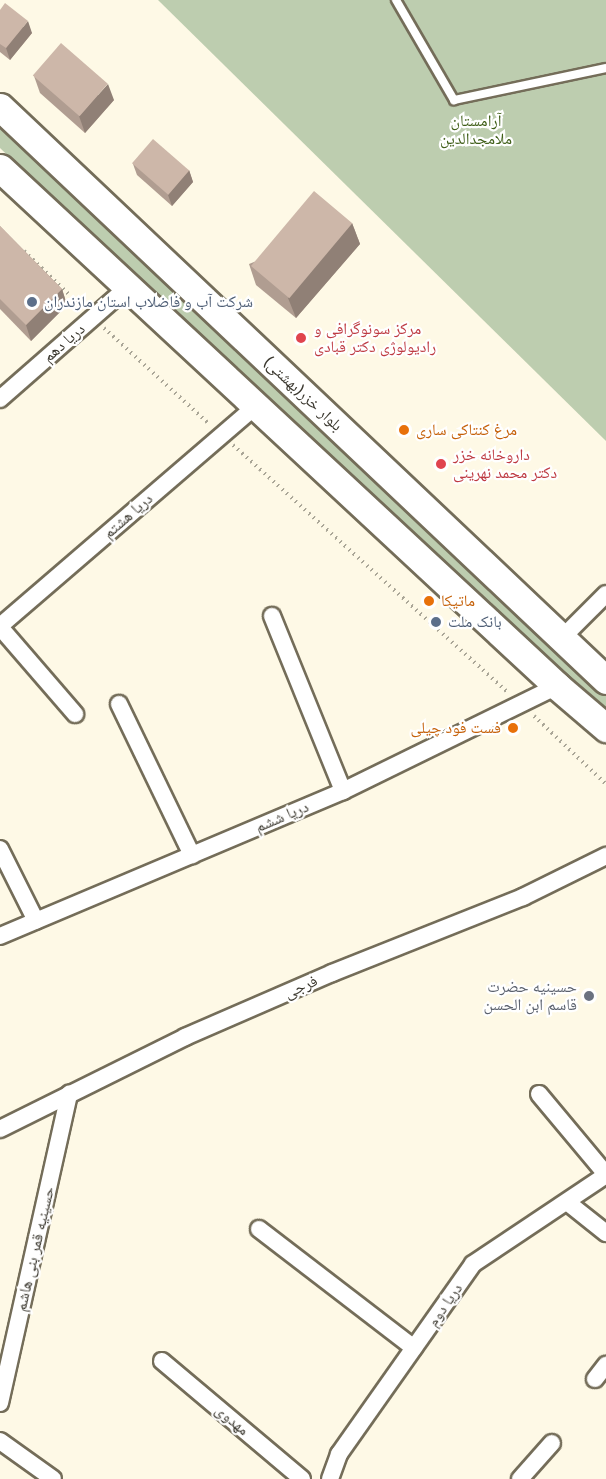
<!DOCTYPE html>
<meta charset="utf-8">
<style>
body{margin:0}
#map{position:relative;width:606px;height:1479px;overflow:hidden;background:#fef9e6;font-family:"Varela Round","Noto Naskh Arabic",sans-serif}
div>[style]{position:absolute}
.green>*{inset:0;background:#bdcdaf}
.path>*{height:4px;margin-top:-2px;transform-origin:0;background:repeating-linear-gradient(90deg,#aaa697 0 1.5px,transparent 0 6px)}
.roads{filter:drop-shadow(2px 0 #746d59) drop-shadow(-2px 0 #746d59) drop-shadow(0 2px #746d59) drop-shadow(0 -2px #746d59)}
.lane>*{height:8px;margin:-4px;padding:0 4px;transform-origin:4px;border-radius:4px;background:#fff}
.street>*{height:16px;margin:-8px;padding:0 8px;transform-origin:8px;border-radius:8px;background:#fff}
.primary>*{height:27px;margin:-13.5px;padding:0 13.5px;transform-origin:13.5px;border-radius:13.5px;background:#fff}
.wall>*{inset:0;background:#b09d91}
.shaded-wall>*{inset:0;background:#908076}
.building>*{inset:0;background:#cdb7a9;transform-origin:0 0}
.dots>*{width:16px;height:16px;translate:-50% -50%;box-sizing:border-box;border:3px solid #fff;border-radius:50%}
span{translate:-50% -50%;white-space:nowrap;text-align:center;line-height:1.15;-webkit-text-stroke:4.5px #fff;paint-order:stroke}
.park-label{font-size:16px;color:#405f19}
.service-label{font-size:16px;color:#4e5e75}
.left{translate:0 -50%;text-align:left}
.health-label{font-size:16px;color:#be3a42}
.street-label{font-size:16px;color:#3b382f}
.food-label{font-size:16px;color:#c56008}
.right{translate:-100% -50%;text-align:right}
.worship-label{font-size:16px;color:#5b616d}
</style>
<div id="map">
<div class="green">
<i style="clip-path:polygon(158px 0,606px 0,606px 441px)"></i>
<i style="clip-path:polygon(0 126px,606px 690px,606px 727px,0 148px)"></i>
</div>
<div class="path">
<i style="left:24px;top:251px;width:79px;rotate:44deg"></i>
<i style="left:104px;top:328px;width:142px;rotate:42.4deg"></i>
<i style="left:233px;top:445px;width:370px;rotate:42deg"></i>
<i style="left:534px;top:716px;width:99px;rotate:43.4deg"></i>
</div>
<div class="roads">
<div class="lane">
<i style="left:396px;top:0;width:116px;rotate:59.9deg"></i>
<i style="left:454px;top:100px;width:155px;rotate:-11.9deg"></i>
</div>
<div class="street">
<i style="left:0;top:399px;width:171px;rotate:-41.2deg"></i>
<i style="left:272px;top:616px;width:189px;rotate:67.9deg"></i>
<i style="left:0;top:626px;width:339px;rotate:-40.7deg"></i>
<i style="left:0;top:627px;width:115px;rotate:49.2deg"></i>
<i style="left:562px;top:638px;width:62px;rotate:-45deg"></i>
<i style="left:119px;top:704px;width:168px;rotate:64.2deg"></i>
<i style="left:0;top:849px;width:80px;rotate:63.4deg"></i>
<i style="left:0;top:936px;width:372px;rotate:-22.9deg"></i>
<i style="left:343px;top:791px;width:238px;rotate:-26.1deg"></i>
<i style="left:539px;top:1094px;width:104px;rotate:50.1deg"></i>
<i style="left:0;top:1129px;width:207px;rotate:-26.4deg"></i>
<i style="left:185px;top:1037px;width:160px;rotate:-23.5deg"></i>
<i style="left:332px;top:973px;width:206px;rotate:-21.7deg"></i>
<i style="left:523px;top:897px;width:93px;rotate:-26.3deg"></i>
<i style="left:567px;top:1202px;width:50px;rotate:38.5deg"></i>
<i style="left:259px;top:1229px;width:195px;rotate:37.5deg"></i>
<i style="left:162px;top:1361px;width:183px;rotate:40.1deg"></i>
<i style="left:595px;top:1379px;width:18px;rotate:-52deg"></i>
<i style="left:0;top:1403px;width:317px;rotate:-77.4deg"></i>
<i style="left:0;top:1441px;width:65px;rotate:35.6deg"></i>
<i style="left:330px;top:1479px;width:27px;rotate:-70deg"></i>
<i style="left:339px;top:1454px;width:232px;rotate:-54.8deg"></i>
<i style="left:473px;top:1264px;width:160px;rotate:-33.8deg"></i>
<i style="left:520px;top:1479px;width:48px;rotate:-48.4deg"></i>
</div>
<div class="primary">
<i style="left:0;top:107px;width:834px;rotate:43.4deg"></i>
<i style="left:0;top:168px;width:761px;rotate:42.92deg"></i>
<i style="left:557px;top:686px;width:65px;rotate:40.6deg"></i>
</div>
</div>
<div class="wall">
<i style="clip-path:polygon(0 10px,32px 33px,10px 60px,0 52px)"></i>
<i style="clip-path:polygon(34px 76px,114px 100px,85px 133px,40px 93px)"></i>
<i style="clip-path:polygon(133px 164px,189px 170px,193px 182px,172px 206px,137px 175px)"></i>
<i style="clip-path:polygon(352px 223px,360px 244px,296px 318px,256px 285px,249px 264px)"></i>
<i style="clip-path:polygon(0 226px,62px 289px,67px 305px,31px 341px,0 309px)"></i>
</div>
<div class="shaded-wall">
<i style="clip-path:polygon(28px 21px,32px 33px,10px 60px,6px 48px)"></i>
<i style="clip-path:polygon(108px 84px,114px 100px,85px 133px,79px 116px)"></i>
<i style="clip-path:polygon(189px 170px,193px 182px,172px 206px,168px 195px)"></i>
<i style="clip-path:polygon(352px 223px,360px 244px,296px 318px,288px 298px)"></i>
<i style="clip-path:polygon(62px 289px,67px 305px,31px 341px,26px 325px)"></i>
</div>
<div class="building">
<i style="clip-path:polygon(5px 3px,28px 21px,6px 48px,0 44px,0 10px)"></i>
<i style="left:61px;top:43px;width:62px;height:43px;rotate:41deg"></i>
<i style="left:153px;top:139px;width:48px;height:32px;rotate:41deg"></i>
<i style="left:314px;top:191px;width:50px;height:98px;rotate:40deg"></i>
<i style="clip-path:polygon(0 226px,62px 289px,26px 325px,0 299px)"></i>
</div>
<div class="dots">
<i style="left:32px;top:302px;background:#5c6f8a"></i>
<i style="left:301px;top:338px;background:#e0444e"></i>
<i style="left:404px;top:430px;background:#e8710a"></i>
<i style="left:441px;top:464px;background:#e0444e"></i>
<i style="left:429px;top:601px;background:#e8710a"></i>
<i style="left:436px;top:622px;background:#5c6f8a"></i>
<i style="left:513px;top:728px;background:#e8710a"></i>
<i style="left:589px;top:996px;background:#6b7280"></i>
</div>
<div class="park-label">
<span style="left:476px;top:130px">آرامستان<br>ملامجدالدین</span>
</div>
<div class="service-label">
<span class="left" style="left:44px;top:302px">شرکت آب و فاضلاب استان مازندران</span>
<span class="left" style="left:448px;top:622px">بانک ملت</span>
</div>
<div class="health-label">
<span class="left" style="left:314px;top:338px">مركز سونوگرافی و<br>راديولوژی دكتر قبادی</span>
<span class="left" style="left:453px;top:464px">داروخانه خزر<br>دکتر محمد نهرینی</span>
</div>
<div class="street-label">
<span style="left:64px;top:343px;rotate:-41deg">دریا دهم</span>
<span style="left:303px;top:394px;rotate:43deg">بلوار خزر(بهشتی)</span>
<span style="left:128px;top:516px;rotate:-41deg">دریا هشتم</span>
<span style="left:282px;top:817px;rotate:-23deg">دریا ششم</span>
<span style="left:301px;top:987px;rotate:-24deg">فرجی</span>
<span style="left:35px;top:1249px;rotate:-77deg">حسینیه قمر بنی هاشم</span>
<span style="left:445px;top:1305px;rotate:-55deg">دریا دوم</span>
<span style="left:232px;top:1420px;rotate:40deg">مهدوی</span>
</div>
<div class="food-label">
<span class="left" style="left:416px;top:430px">مرغ کنتاکی ساری</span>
<span class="left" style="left:441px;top:601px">ماتیکا</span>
<span class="right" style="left:501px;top:728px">فست فود چیلی</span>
</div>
<div class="worship-label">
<span class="right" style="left:577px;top:996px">حسینیه حضرت<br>قاسم ابن الحسن</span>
</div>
</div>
